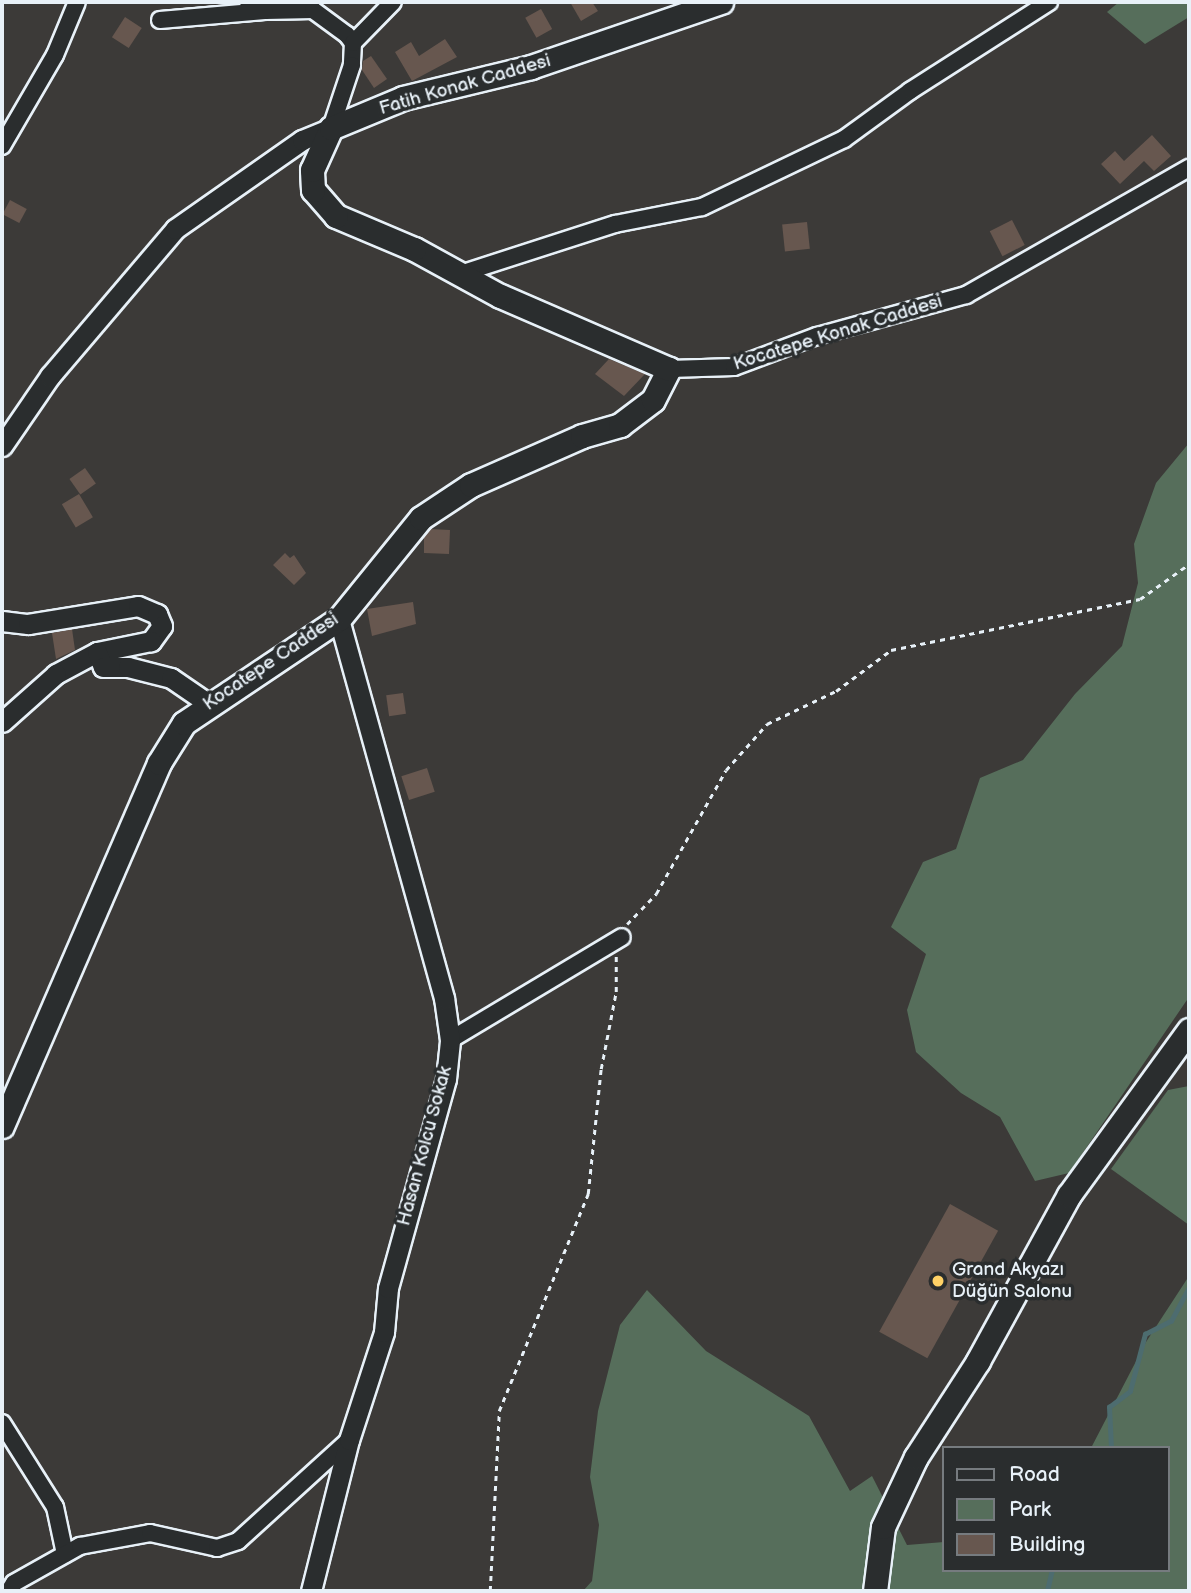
<!DOCTYPE html>
<meta charset="utf-8">
<style>
body{margin:0}
#map{position:relative;width:1191px;height:1593px;overflow:hidden;background:#3c3a38;font-family:"Balsamiq Sans",sans-serif}
div>[style]{position:absolute}
.green>*{inset:0;background:#566e5b}
.stream>*{height:4.5px;margin:-2.25px;padding:0 2.25px;transform-origin:2.25px;border-radius:2.25px;background:#4d6c6f}
.building>*{inset:0;background:#67574f;transform-origin:0 0}
.path>*{height:2.5px;margin-top:-1.25px;transform-origin:0;background:repeating-linear-gradient(90deg,#e8f1f8 0 5px,transparent 0 10px)}
.roads{filter:drop-shadow(2px 0 #e8f1f8) drop-shadow(-2px 0 #e8f1f8) drop-shadow(0 2px #e8f1f8) drop-shadow(0 -2px #e8f1f8)}
.minor>*{height:16px;margin:-8px;padding:0 8px;transform-origin:8px;border-radius:8px;background:#2a2d2e}
.tertiary>*{height:19px;margin:-9.5px;padding:0 9.5px;transform-origin:9.5px;border-radius:9.5px;background:#2a2d2e}
.secondary>*{height:23px;margin:-11.5px;padding:0 11.5px;transform-origin:11.5px;border-radius:11.5px;background:#2a2d2e}
.dots>*{width:19px;height:19px;translate:-50% -50%;box-sizing:border-box;border:4px solid #2a2d2e;border-radius:50%}
span{translate:-50% -50%;white-space:nowrap;text-align:center;line-height:1.15;-webkit-text-stroke:7px #2a2d2e;paint-order:stroke}
.street-label{font-size:19px;color:#e8f1f8}
.poi-label{font-size:19px;color:#e8f1f8}
.left{translate:0 -50%;text-align:left}
.frame{position:absolute;inset:0;border:4px solid #e8f1f8;pointer-events:none}
.legend{position:absolute;left:942px;top:1446px;width:228px;height:126px;box-sizing:border-box;background:#2a2d2e;border:2px solid #767b7f;margin:0;padding:9px 12px;list-style:none;font-size:21px;color:#e8f1f8}
.legend li{display:flex;align-items:center;gap:14px;height:35px}
.legend b{width:35px;border:2px solid #767b7f}
</style>
<div id="map">
<div class="green">
<i style="clip-path:polygon(1119px 2px,1189px 2px,1189px 17px,1145px 44px,1107px 12px)"></i>
<i style="clip-path:polygon(1189px 443px,1189px 997px,1069px 1173px,1035px 1181px,1000px 1117px,961px 1093px,916px 1052px,907px 1010px,926px 954px,891px 927px,923px 862px,956px 849px,980px 778px,1023px 760px,1075px 694px,1122px 646px,1138px 583px,1134px 544px,1156px 483px)"></i>
<i style="clip-path:polygon(1189px 1086px,1189px 1225px,1111px 1169px,1168px 1090px)"></i>
<i style="clip-path:polygon(1189px 1276px,1189px 1591px,583px 1591px,592px 1581px,599px 1525px,590px 1477px,598px 1411px,620px 1325px,647px 1290px,706px 1351px,809px 1416px,850px 1491px,872px 1476px,907px 1545px,944px 1542px,944px 1570px,1168px 1570px,1168px 1448px,1091px 1448px,1146px 1342px)"></i>
</div>
<div class="stream">
<i style="left:1111px;top:1448px;width:41px;rotate:-92.8deg"></i>
<i style="left:1109px;top:1407px;width:26px;rotate:-37deg"></i>
<i style="left:1130px;top:1391px;width:59px;rotate:-75.3deg"></i>
<i style="left:1145px;top:1334px;width:29px;rotate:-27deg"></i>
<i style="left:1171px;top:1321px;width:38px;rotate:-62deg"></i>
<i style="left:1047px;top:1591px;width:22px;rotate:-77deg"></i>
</div>
<div class="building">
<i style="clip-path:polygon(570px 2px,592px 2px,598px 11px,581px 21px)"></i>
<i style="left:541px;top:9px;width:23px;height:18px;rotate:61deg"></i>
<i style="left:125px;top:17px;width:20px;height:24px;rotate:33deg"></i>
<i style="clip-path:polygon(445px 39px,457px 57px,412px 81px,395px 52px,411px 42px,419px 56px)"></i>
<i style="clip-path:polygon(371px 56px,387px 79px,374px 88px,362px 70px,363px 61px)"></i>
<i style="clip-path:polygon(1152px 135px,1171px 156px,1154px 171px,1144px 161px,1120px 184px,1101px 164px,1115px 151px,1124px 161px)"></i>
<i style="left:10px;top:200px;width:19px;height:16px;rotate:28deg"></i>
<i style="left:1012px;top:220px;width:28px;height:25px;rotate:63deg"></i>
<i style="left:807px;top:222px;width:27px;height:25px;rotate:84deg"></i>
<i style="clip-path:polygon(609px 359px,645px 374px,624px 396px,595px 374px)"></i>
<i style="left:85px;top:468px;width:19px;height:19px;rotate:55deg"></i>
<i style="left:79px;top:494px;width:27px;height:20px;rotate:59deg"></i>
<i style="clip-path:polygon(430px 529px,450px 530px,449px 554px,424px 553px,424px 536px)"></i>
<i style="clip-path:polygon(285px 553px,290px 558px,294px 555px,306px 573px,294px 585px,273px 565px)"></i>
<i style="clip-path:polygon(413px 602px,416px 624px,372px 636px,367px 609px)"></i>
<i style="clip-path:polygon(72px 629px,75px 650px,56px 659px,52px 633px)"></i>
<i style="left:403px;top:693px;width:21px;height:17px;rotate:82deg"></i>
<i style="left:427px;top:768px;width:25px;height:27px;rotate:72deg"></i>
<i style="left:950px;top:1204px;width:55px;height:146px;rotate:29deg"></i>
</div>
<div class="path">
<i style="left:627px;top:924px;width:42px;rotate:-46deg"></i>
<i style="left:656px;top:894px;width:142px;rotate:-60.6deg"></i>
<i style="left:726px;top:770px;width:62px;rotate:-48.3deg"></i>
<i style="left:767px;top:724px;width:76px;rotate:-25.6deg"></i>
<i style="left:836px;top:691px;width:69px;rotate:-36.7deg"></i>
<i style="left:891px;top:650px;width:254px;rotate:-11.6deg"></i>
<i style="left:1140px;top:599px;width:60px;rotate:-35.5deg"></i>
<i style="left:490px;top:1591px;width:180px;rotate:-87.1deg"></i>
<i style="left:499px;top:1411px;width:235px;rotate:-67.7deg"></i>
<i style="left:588px;top:1194px;width:126px;rotate:-84.1deg"></i>
<i style="left:601px;top:1069px;width:78px;rotate:-79deg"></i>
<i style="left:616px;top:992px;width:36px;rotate:-90deg"></i>
</div>
<div class="roads">
<div class="minor">
<i style="left:248px;top:2px;width:19px;rotate:28deg"></i>
<i style="left:265px;top:11px;width:48px;rotate:-1.2deg"></i>
<i style="left:313px;top:10px;width:42px;rotate:36.3deg"></i>
<i style="left:347px;top:35px;width:10px;rotate:53deg"></i>
<i style="left:353px;top:43px;width:22px;rotate:93deg"></i>
<i style="left:352px;top:65px;width:66px;rotate:108.4deg"></i>
<i style="left:160px;top:20px;width:105px;rotate:-4.9deg"></i>
<i style="left:353px;top:43px;width:57px;rotate:-45.7deg"></i>
<i style="left:2px;top:146px;width:105px;rotate:-59.8deg"></i>
<i style="left:55px;top:55px;width:57px;rotate:-67.5deg"></i>
<i style="left:463px;top:273px;width:160px;rotate:-17.9deg"></i>
<i style="left:615px;top:224px;width:89px;rotate:-11.1deg"></i>
<i style="left:702px;top:207px;width:157px;rotate:-25.6deg"></i>
<i style="left:844px;top:139px;width:82px;rotate:-36deg"></i>
<i style="left:910px;top:91px;width:165px;rotate:-32.6deg"></i>
<i style="left:669px;top:369px;width:65px;rotate:-1.8deg"></i>
<i style="left:734px;top:367px;width:89px;rotate:-20.5deg"></i>
<i style="left:817px;top:336px;width:155px;rotate:-15.4deg"></i>
<i style="left:966px;top:295px;width:257px;rotate:-29.7deg"></i>
<i style="left:450px;top:1040px;width:200px;rotate:-30.9deg"></i>
<i style="left:2px;top:1423px;width:99px;rotate:57.8deg"></i>
<i style="left:55px;top:1507px;width:48px;rotate:78deg"></i>
<i style="left:9px;top:1591px;width:9px;rotate:-58deg"></i>
<i style="left:14px;top:1583px;width:76px;rotate:-29.3deg"></i>
<i style="left:80px;top:1546px;width:71px;rotate:-10.5deg"></i>
<i style="left:150px;top:1533px;width:69px;rotate:12.6deg"></i>
<i style="left:217px;top:1548px;width:22px;rotate:-18deg"></i>
<i style="left:238px;top:1541px;width:150px;rotate:-42.3deg"></i>
</div>
<div class="tertiary">
<i style="left:2px;top:446px;width:85px;rotate:-55.6deg"></i>
<i style="left:50px;top:376px;width:193px;rotate:-49.6deg"></i>
<i style="left:175px;top:229px;width:155px;rotate:-35deg"></i>
<i style="left:302px;top:140px;width:31px;rotate:-22deg"></i>
<i style="left:2px;top:621px;width:26px;rotate:7deg"></i>
<i style="left:28px;top:624px;width:111px;rotate:-9.3deg"></i>
<i style="left:138px;top:606px;width:21px;rotate:23deg"></i>
<i style="left:157px;top:614px;width:13px;rotate:67deg"></i>
<i style="left:162px;top:626px;width:19px;rotate:126deg"></i>
<i style="left:151px;top:641px;width:55px;rotate:168.5deg"></i>
<i style="left:97px;top:652px;width:47px;rotate:151.8deg"></i>
<i style="left:56px;top:674px;width:72px;rotate:138.4deg"></i>
<i style="left:97px;top:652px;width:16px;rotate:68deg"></i>
<i style="left:103px;top:667px;width:25px"></i>
<i style="left:128px;top:667px;width:44px;rotate:14.3deg"></i>
<i style="left:171px;top:678px;width:46px;rotate:34.4deg"></i>
<i style="left:311px;top:1591px;width:156px;rotate:-75.9deg"></i>
<i style="left:349px;top:1440px;width:114px;rotate:-72deg"></i>
<i style="left:384px;top:1332px;width:44px;rotate:-84.8deg"></i>
<i style="left:388px;top:1288px;width:217px;rotate:-74.5deg"></i>
<i style="left:446px;top:1079px;width:39px;rotate:-84deg"></i>
<i style="left:450px;top:1040px;width:42px;rotate:-98.1deg"></i>
<i style="left:444px;top:998px;width:393px;rotate:-105.5deg"></i>
</div>
<div class="secondary">
<i style="left:2px;top:1126px;width:395px;rotate:-66.6deg"></i>
<i style="left:159px;top:763px;width:47px;rotate:-58deg"></i>
<i style="left:184px;top:723px;width:187px;rotate:-33.9deg"></i>
<i style="left:339px;top:619px;width:130px;rotate:-50.9deg"></i>
<i style="left:421px;top:518px;width:60px;rotate:-33.4deg"></i>
<i style="left:471px;top:485px;width:121px;rotate:-23.8deg"></i>
<i style="left:582px;top:436px;width:40px;rotate:-16deg"></i>
<i style="left:620px;top:425px;width:41px;rotate:-37.1deg"></i>
<i style="left:653px;top:400px;width:35px;rotate:-63deg"></i>
<i style="left:669px;top:369px;width:184px;rotate:-156.6deg"></i>
<i style="left:500px;top:296px;width:98px;rotate:-151.3deg"></i>
<i style="left:414px;top:249px;width:85px;rotate:-157.1deg"></i>
<i style="left:336px;top:216px;width:35px;rotate:-131deg"></i>
<i style="left:313px;top:190px;width:20px;rotate:-93deg"></i>
<i style="left:312px;top:170px;width:46px;rotate:-65.7deg"></i>
<i style="left:331px;top:128px;width:78px;rotate:-22.6deg"></i>
<i style="left:403px;top:98px;width:132px;rotate:-13.6deg"></i>
<i style="left:531px;top:67px;width:201px;rotate:-18.9deg"></i>
<i style="left:875px;top:1591px;width:64px;rotate:-82.9deg"></i>
<i style="left:883px;top:1527px;width:77px;rotate:-64.8deg"></i>
<i style="left:916px;top:1457px;width:114px;rotate:-57.1deg"></i>
<i style="left:978px;top:1361px;width:189px;rotate:-61.3deg"></i>
<i style="left:1069px;top:1195px;width:204px;rotate:-54deg"></i>
</div>
</div>
<div class="dots">
<i style="left:938px;top:1281px;background:#ffd166"></i>
</div>
<div class="street-label">
<span style="left:465px;top:85px;rotate:-16deg">Fatih Konak Caddesi</span>
<span style="left:838px;top:333px;rotate:-17deg">Kocatepe Konak Caddesi</span>
<span style="left:271px;top:662px;rotate:-34deg">Kocatepe Caddesi</span>
<span style="left:425px;top:1146px;rotate:-75deg">Hasan Kolcu Sokak</span>
</div>
<div class="poi-label">
<span class="left" style="left:952px;top:1281px">Grand Akyazı<br>Düğün Salonu</span>
</div>
<div class="frame"></div>
<ul class="legend">
<li><b style="height:9px;background:#2a2d2e"></b>Road</li>
<li><b style="height:19px;background:#566e5b"></b>Park</li>
<li><b style="height:19px;background:#67574f"></b>Building</li>
</ul>
</div>
